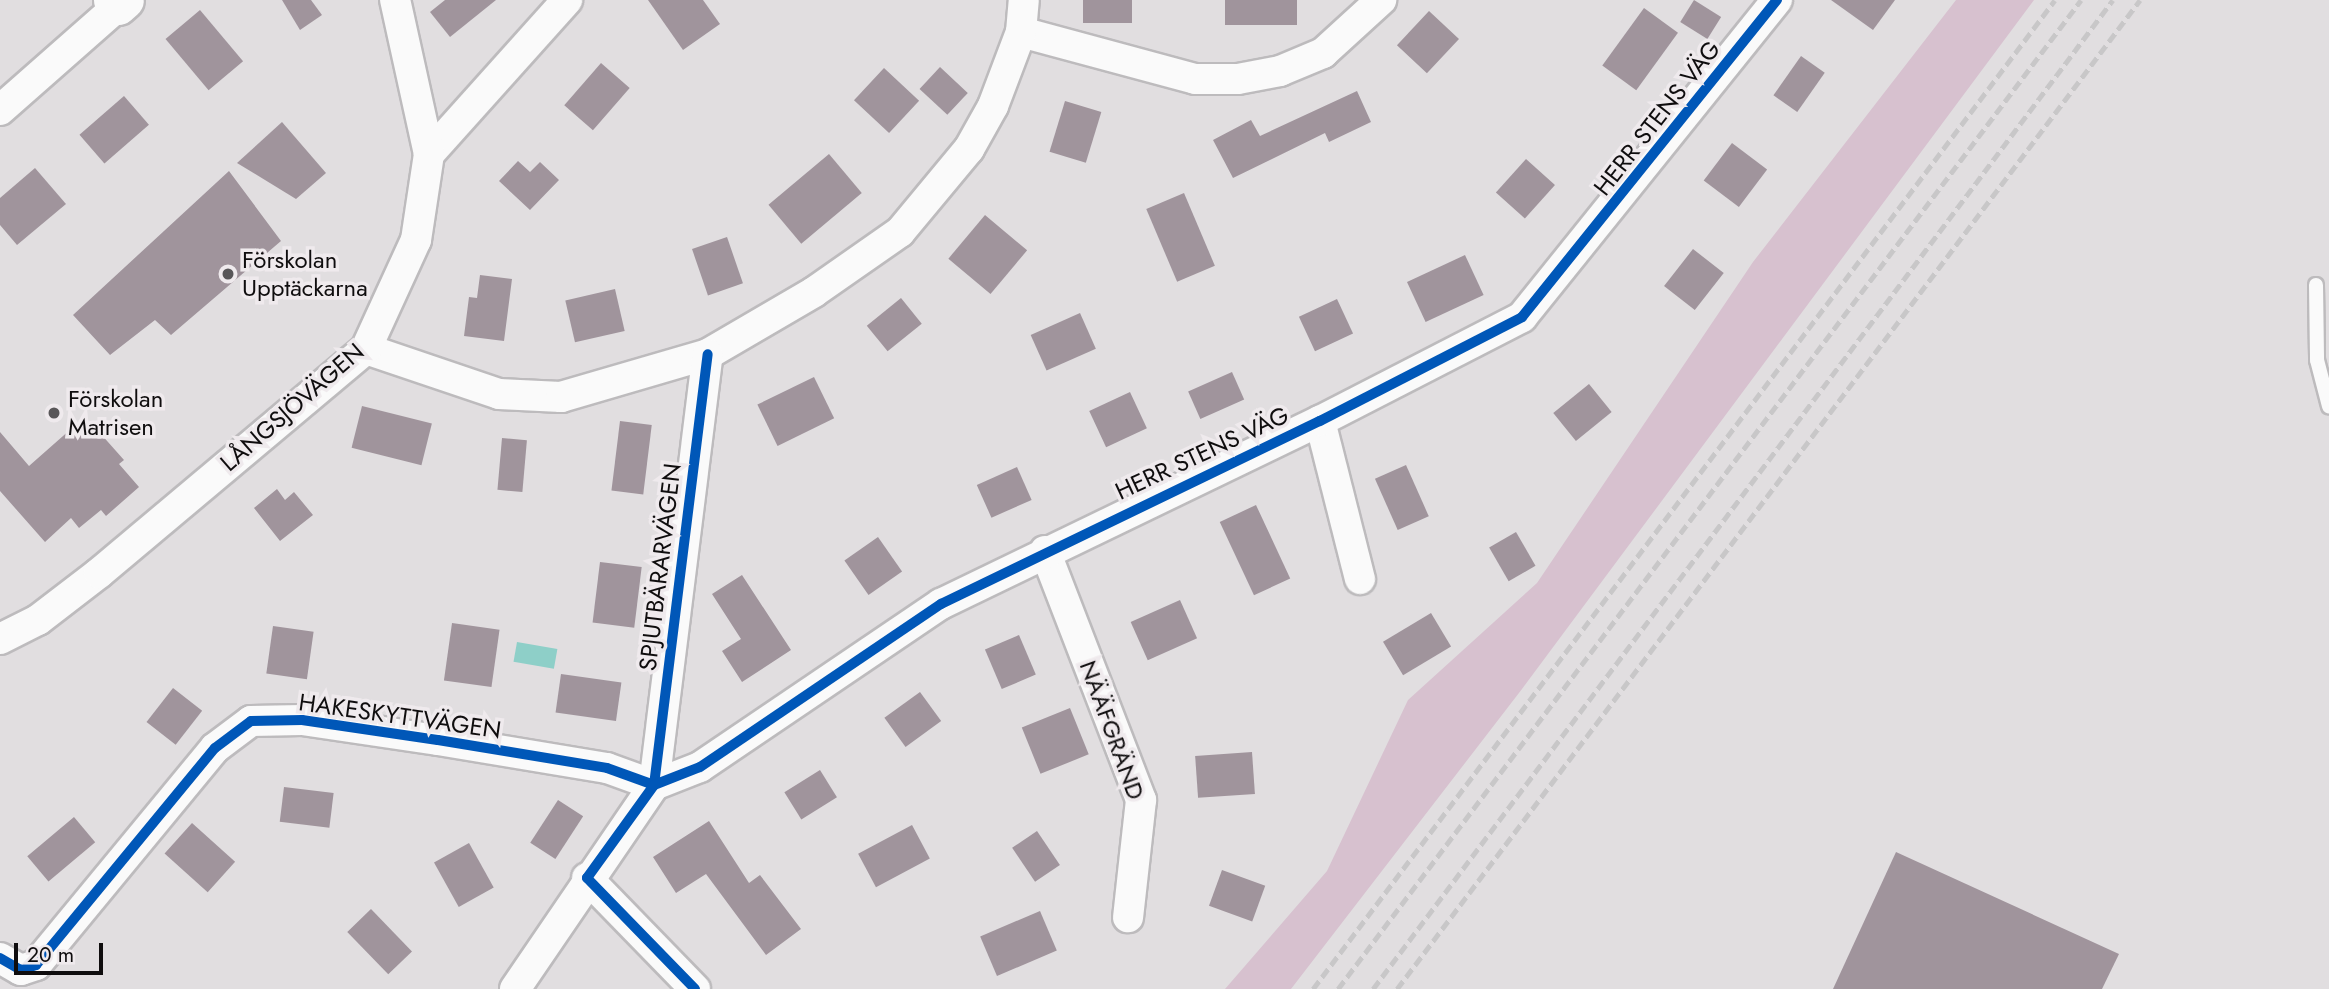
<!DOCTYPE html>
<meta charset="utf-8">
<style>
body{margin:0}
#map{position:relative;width:2329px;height:989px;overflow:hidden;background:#e1dee0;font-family:Jost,sans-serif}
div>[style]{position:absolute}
.green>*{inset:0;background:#d7c1cf}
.water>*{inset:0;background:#8ecfc8;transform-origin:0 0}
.building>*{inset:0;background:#a0949c;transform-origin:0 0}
.roads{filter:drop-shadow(2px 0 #bdbbbd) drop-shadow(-2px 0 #bdbbbd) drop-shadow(0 2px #bdbbbd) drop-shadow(0 -2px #bdbbbd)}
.service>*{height:14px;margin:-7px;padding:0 7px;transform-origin:7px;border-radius:7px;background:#fafafa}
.minor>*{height:30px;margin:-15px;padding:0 15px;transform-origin:15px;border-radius:15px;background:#fafafa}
.tertiary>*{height:37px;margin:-18.5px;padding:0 18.5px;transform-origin:18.5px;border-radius:18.5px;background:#fafafa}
.rail>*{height:5px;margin-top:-2.5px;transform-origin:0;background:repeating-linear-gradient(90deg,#c8c7c8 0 10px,transparent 0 15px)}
.cycleway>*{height:10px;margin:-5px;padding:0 5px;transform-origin:5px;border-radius:5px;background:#0057b8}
.dots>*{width:19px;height:19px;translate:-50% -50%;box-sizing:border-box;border:4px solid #efeaed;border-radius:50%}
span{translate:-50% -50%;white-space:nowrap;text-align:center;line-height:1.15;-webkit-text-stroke:7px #efeaed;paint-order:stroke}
.street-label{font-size:24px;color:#0f0d0e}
.poi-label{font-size:24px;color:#0f0d0e}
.left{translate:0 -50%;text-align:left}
.scale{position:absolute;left:14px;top:943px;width:89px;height:32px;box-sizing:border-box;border:4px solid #0f0d0e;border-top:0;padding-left:9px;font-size:21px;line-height:24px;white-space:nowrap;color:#0f0d0e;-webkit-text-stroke:5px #efeaed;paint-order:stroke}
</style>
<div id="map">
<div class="green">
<i style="clip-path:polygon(1956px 0,2034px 0,1522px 689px,1291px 989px,1225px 989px,1327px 871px,1408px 700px,1537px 583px,1753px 262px)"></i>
</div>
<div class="water">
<i style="left:517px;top:642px;width:41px;height:20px;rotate:10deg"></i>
</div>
<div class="building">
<i style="clip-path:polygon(282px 0,311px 0,322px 15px,300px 30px)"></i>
<i style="clip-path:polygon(445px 0,496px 0,450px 37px,430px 12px)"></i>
<i style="clip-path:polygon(648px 0,703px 0,720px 24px,683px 50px)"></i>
<i style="left:1083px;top:0;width:49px;height:23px"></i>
<i style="left:1225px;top:0;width:72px;height:25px"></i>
<i style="left:1694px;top:0;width:32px;height:26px;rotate:32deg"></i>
<i style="clip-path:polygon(1831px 0,1895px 0,1873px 30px)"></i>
<i style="left:1644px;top:8px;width:42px;height:71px;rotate:36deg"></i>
<i style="left:200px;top:10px;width:67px;height:45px;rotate:50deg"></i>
<i style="left:1429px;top:11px;width:41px;height:47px;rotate:43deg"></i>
<i style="left:1801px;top:56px;width:29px;height:48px;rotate:35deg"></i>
<i style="left:601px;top:63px;width:38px;height:56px;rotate:41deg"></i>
<i style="left:940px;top:67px;width:38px;height:30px;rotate:43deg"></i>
<i style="left:884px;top:68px;width:48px;height:44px;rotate:43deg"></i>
<i style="clip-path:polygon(1357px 91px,1371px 122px,1329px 142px,1325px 133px,1233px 178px,1213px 140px,1251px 120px,1260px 136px)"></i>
<i style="left:124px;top:96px;width:38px;height:59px;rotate:49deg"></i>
<i style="left:1065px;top:101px;width:38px;height:53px;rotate:17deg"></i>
<i style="clip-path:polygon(282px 122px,326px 173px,296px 199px,237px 163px)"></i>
<i style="left:1732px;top:143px;width:44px;height:47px;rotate:37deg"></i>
<i style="left:829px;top:154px;width:51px;height:79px;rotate:50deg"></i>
<i style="left:1526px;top:159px;width:39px;height:45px;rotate:42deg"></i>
<i style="clip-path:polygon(518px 161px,530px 172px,540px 162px,559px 180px,530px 210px,499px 181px)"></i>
<i style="clip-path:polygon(35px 168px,66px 204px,17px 245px,0 225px,0 198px)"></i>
<i style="clip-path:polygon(229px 171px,281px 241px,171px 335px,155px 320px,110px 355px,73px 315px)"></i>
<i style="left:1184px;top:193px;width:79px;height:41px;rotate:67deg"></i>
<i style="left:985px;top:215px;width:55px;height:57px;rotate:40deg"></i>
<i style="left:727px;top:237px;width:49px;height:37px;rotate:71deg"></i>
<i style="left:1693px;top:249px;width:39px;height:47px;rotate:38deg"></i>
<i style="left:1465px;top:255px;width:44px;height:64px;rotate:65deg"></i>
<i style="clip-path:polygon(480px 275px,512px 279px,504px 341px,464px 336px,469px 297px,477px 298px)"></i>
<i style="left:615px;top:289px;width:43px;height:51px;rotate:77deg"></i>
<i style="left:901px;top:298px;width:33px;height:44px;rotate:51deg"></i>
<i style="left:1337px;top:299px;width:38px;height:42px;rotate:65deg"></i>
<i style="left:1080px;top:313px;width:39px;height:54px;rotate:66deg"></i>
<i style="left:1232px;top:372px;width:30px;height:48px;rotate:66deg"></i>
<i style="left:814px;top:377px;width:46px;height:63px;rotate:64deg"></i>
<i style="left:1589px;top:384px;width:36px;height:46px;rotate:51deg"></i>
<i style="left:1130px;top:392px;width:40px;height:45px;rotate:65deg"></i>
<i style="left:362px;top:406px;width:72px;height:43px;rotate:14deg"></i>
<i style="clip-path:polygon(80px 421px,95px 438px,100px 433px,124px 460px,119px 464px,139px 487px,106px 516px,101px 510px,79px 528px,71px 518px,45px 542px,0 491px,0 432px,29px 466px)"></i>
<i style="left:620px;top:421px;width:32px;height:70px;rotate:7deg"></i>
<i style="left:502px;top:438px;width:25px;height:52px;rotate:5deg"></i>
<i style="left:1406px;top:465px;width:56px;height:34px;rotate:66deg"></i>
<i style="left:1017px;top:467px;width:36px;height:44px;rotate:66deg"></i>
<i style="clip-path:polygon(277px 489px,285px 500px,294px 492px,313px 515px,280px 541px,254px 508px)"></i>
<i style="left:1256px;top:505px;width:81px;height:40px;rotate:65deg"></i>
<i style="left:1516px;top:532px;width:39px;height:31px;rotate:60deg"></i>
<i style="left:878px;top:537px;width:42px;height:41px;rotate:55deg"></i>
<i style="left:600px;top:562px;width:42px;height:61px;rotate:7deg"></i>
<i style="clip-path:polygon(742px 575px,791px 650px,742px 682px,722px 651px,741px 639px,712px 594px)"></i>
<i style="left:1180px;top:600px;width:42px;height:54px;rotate:66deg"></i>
<i style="left:1431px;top:613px;width:39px;height:56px;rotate:59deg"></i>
<i style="left:452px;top:623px;width:48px;height:58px;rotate:8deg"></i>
<i style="left:273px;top:626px;width:41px;height:48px;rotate:8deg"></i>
<i style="left:1019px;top:635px;width:43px;height:37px;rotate:67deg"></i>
<i style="left:561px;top:674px;width:61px;height:39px;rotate:8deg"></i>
<i style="left:173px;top:688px;width:37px;height:43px;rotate:38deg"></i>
<i style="left:920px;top:692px;width:36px;height:44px;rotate:54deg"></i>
<i style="left:1070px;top:708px;width:50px;height:52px;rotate:68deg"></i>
<i style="left:1252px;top:752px;width:42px;height:57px;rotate:86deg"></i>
<i style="left:820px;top:770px;width:32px;height:42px;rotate:58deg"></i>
<i style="left:284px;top:787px;width:50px;height:35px;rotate:7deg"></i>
<i style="left:558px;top:800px;width:30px;height:51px;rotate:33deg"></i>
<i style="left:74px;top:817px;width:33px;height:61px;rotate:50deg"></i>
<i style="clip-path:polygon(709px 821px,749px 883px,760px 875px,801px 929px,766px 955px,706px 874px,676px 893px,653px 857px)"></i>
<i style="left:192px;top:823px;width:58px;height:41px;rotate:42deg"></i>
<i style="left:912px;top:825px;width:38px;height:61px;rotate:62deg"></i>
<i style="left:1037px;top:831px;width:41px;height:30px;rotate:56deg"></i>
<i style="left:469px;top:843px;width:51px;height:40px;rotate:61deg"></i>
<i style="clip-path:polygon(1896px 852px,2119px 954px,2102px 989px,1833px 989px)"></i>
<i style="left:1222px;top:870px;width:46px;height:38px;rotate:20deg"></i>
<i style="left:371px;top:909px;width:59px;height:33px;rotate:46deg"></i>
<i style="left:1040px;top:911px;width:43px;height:65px;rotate:67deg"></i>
</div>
<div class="roads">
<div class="service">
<i style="left:2316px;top:285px;width:75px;rotate:89.2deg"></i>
<i style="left:2317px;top:360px;width:48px;rotate:75.4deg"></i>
</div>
<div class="minor">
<i style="left:1021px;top:32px;width:180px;rotate:15.1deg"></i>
<i style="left:1195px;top:79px;width:43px"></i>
<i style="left:1238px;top:79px;width:43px;rotate:-10.8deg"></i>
<i style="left:1280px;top:71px;width:47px;rotate:-22.7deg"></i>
<i style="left:1323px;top:53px;width:79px;rotate:-42.4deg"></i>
<i style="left:0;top:110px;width:157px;rotate:-41.4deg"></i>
<i style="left:429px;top:154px;width:207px;rotate:-48.1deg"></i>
<i style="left:366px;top:349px;width:140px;rotate:18.7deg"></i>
<i style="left:499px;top:394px;width:62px;rotate:2.8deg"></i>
<i style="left:561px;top:397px;width:153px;rotate:-16.3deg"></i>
<i style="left:708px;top:354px;width:123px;rotate:-30.3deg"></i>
<i style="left:814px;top:292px;width:105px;rotate:-34.9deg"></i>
<i style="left:900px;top:232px;width:108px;rotate:-50.3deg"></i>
<i style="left:969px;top:149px;width:49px;rotate:-60.8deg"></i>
<i style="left:993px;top:106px;width:79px;rotate:-69.3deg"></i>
<i style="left:1021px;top:32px;width:32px;rotate:-85deg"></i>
<i style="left:1320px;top:421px;width:163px;rotate:75.8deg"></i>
<i style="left:1045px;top:551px;width:267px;rotate:68.9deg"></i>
<i style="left:1141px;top:800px;width:118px;rotate:96.3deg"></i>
<i style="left:0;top:639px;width:42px;rotate:-26.6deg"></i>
<i style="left:38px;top:620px;width:77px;rotate:-37.6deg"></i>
<i style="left:99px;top:573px;width:349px;rotate:-40deg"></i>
<i style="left:366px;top:349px;width:120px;rotate:-65.4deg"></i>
<i style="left:416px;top:240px;width:87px;rotate:-81.4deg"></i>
<i style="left:429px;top:154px;width:158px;rotate:-102.4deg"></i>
<i style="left:587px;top:878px;width:155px;rotate:45.8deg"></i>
<i style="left:0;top:958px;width:24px;rotate:30deg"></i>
<i style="left:21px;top:970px;width:16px;rotate:-18deg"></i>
<i style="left:36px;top:965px;width:281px;rotate:-50.5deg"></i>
<i style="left:215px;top:748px;width:45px;rotate:-36.9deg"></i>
<i style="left:251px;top:721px;width:51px;rotate:-1.1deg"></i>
<i style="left:302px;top:720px;width:137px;rotate:8.4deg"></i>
<i style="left:438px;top:740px;width:171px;rotate:9.4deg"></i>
<i style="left:607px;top:768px;width:50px;rotate:19.9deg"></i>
<i style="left:654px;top:785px;width:434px;rotate:-82.9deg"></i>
<i style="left:515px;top:989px;width:247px;rotate:-55.7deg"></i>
<i style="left:654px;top:785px;width:49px;rotate:-21.4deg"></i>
<i style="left:700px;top:767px;width:291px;rotate:-34.1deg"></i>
<i style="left:941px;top:604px;width:421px;rotate:-25.8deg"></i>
<i style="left:1320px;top:421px;width:227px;rotate:-27.2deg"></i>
<i style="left:1522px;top:317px;width:407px;rotate:-51.2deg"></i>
</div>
<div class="tertiary">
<i style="left:112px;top:0;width:8px;rotate:45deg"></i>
<i style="left:118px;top:6px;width:9px;rotate:-41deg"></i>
</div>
</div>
<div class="rail">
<i style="left:1313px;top:989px;width:1236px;rotate:-53.12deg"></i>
<i style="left:1338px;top:989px;width:1237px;rotate:-53.08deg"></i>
<i style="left:1373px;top:989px;width:1235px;rotate:-53.2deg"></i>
<i style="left:1397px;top:989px;width:1237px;rotate:-53.08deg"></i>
</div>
<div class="cycleway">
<i style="left:0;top:958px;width:24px;rotate:30deg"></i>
<i style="left:21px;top:970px;width:16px;rotate:-18deg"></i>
<i style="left:36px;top:965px;width:281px;rotate:-50.5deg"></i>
<i style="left:215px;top:748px;width:45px;rotate:-36.9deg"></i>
<i style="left:251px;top:721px;width:51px;rotate:-1.1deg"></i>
<i style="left:302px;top:720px;width:137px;rotate:8.4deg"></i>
<i style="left:438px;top:740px;width:171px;rotate:9.4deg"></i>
<i style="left:607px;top:768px;width:50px;rotate:19.9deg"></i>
<i style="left:654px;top:785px;width:434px;rotate:-82.9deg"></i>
<i style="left:695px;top:989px;width:155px;rotate:-134.2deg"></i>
<i style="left:587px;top:878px;width:115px;rotate:-54.2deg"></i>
<i style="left:654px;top:785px;width:49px;rotate:-21.4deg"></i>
<i style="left:700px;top:767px;width:291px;rotate:-34.1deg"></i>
<i style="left:941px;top:604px;width:421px;rotate:-25.8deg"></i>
<i style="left:1320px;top:421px;width:227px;rotate:-27.2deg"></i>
<i style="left:1522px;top:317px;width:407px;rotate:-51.2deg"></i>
</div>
<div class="dots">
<i style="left:228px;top:274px;background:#585658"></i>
<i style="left:54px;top:413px;background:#585658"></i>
</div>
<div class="street-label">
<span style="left:1657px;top:118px;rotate:-52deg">HERR STENS VÄG</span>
<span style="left:292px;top:407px;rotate:-41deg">LÅNGSJÖVÄGEN</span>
<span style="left:1202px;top:453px;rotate:-25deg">HERR STENS VÄG</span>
<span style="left:660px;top:567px;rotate:-83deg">SPJUTBÄRARVÄGEN</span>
<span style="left:400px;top:716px;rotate:8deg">HAKESKYTTVÄGEN</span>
<span style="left:1112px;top:730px;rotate:70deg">NÄÄFGRÄND</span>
</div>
<div class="poi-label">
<span class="left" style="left:242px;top:274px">Förskolan<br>Upptäckarna</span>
<span class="left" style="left:68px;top:413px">Förskolan<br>Matrisen</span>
</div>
<div class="scale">20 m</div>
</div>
